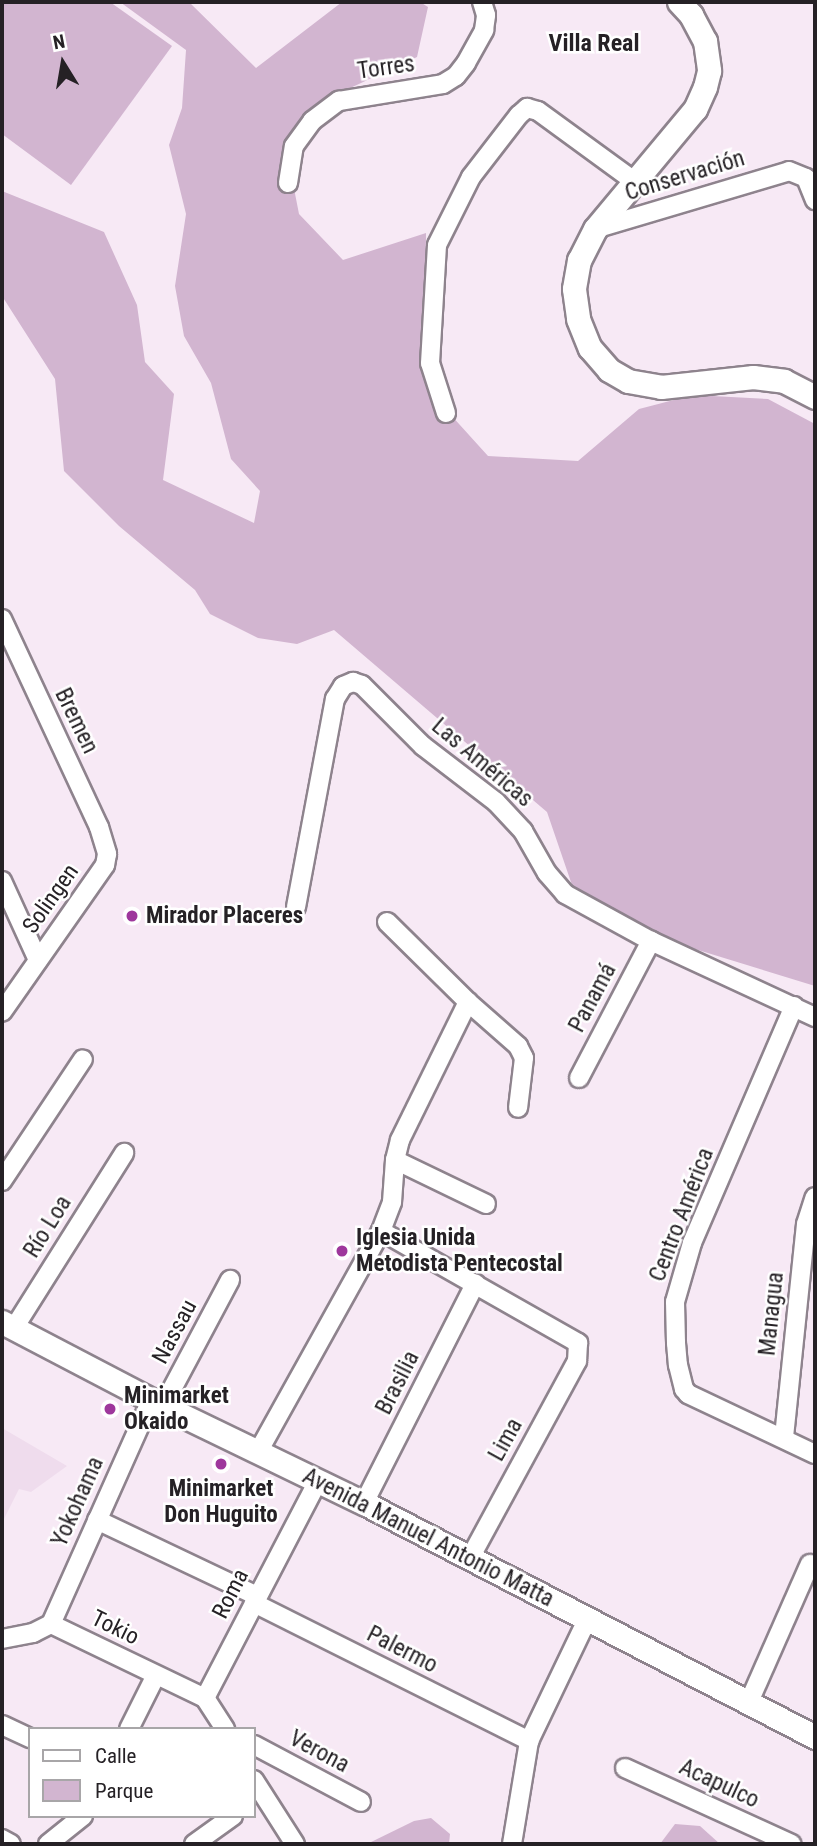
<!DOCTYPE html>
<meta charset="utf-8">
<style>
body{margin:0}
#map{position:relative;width:817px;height:1846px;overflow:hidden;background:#f7e9f5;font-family:"Roboto Condensed",sans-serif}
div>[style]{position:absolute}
.built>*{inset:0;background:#efdced}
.green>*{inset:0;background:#d2b5d0}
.roads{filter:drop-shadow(2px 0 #8e838d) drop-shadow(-2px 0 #8e838d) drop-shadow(0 2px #8e838d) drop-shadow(0 -2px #8e838d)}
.street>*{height:18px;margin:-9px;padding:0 9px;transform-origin:9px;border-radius:9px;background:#fff}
.secondary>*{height:23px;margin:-11.5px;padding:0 11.5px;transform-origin:11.5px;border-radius:11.5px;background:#fff}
.dots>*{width:19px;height:19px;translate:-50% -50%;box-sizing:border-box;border:4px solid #fff;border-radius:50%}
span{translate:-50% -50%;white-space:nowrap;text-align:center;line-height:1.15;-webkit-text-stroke:5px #fff;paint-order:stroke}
.street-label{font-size:23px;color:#252125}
.poi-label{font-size:23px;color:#252125;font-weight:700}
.left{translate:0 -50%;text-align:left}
.neighbourhood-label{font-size:24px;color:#252125;font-weight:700}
.frame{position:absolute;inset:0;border:4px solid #252125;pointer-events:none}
.legend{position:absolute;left:28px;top:1727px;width:228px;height:91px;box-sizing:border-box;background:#fff;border:2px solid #a8a6a8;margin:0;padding:9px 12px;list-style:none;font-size:21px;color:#252125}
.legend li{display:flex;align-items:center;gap:14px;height:35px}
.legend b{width:35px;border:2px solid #a8a6a8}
.north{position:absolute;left:28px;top:28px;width:70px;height:70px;-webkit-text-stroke:5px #fff;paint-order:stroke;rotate:349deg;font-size:19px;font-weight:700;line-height:28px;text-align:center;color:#252125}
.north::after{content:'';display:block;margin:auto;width:24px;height:32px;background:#252125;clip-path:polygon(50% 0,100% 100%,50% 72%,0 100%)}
</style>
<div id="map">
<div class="built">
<i style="clip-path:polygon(2px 1428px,67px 1466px,31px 1492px,19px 1489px,2px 1523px)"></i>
</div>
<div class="green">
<i style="clip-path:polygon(2px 2px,110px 2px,172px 46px,71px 185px,2px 134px)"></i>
<i style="clip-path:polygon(120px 2px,189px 2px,256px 68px,342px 2px,420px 2px,428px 7px,417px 57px,333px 96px,289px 163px,299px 214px,343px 260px,426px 233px,425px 359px,450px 414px,488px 456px,578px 461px,639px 409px,693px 395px,768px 399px,815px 424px,815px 986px,672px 942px,573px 888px,547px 812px,334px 630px,297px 644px,258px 638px,210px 614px,195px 590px,119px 526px,64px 471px,55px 379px,2px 296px,2px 191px,104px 232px,137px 305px,145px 362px,174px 394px,163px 480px,254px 523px,260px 491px,231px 459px,211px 383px,184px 336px,175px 286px,186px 214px,169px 145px,182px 108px,186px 50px)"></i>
<i style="clip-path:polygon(431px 1818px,450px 1834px,449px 1844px,367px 1844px,414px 1821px)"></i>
<i style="clip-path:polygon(675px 1824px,700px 1826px,720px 1844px,660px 1844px)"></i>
</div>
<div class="roads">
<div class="street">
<i style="left:288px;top:183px;width:37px;rotate:-81deg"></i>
<i style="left:294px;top:146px;width:31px;rotate:-54deg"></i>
<i style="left:312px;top:121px;width:34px;rotate:-37deg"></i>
<i style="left:339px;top:101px;width:105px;rotate:-9.3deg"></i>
<i style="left:443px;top:84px;width:15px;rotate:-32deg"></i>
<i style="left:456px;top:76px;width:16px;rotate:-52deg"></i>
<i style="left:466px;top:63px;width:38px;rotate:-61deg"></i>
<i style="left:484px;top:30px;width:15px;rotate:-82deg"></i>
<i style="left:486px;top:15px;width:14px;rotate:-107deg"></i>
<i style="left:595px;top:229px;width:202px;rotate:-16.6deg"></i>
<i style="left:789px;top:171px;width:18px;rotate:22deg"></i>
<i style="left:806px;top:178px;width:24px;rotate:68deg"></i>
<i style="left:446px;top:413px;width:52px;rotate:-107.7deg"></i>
<i style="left:430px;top:363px;width:118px;rotate:-86.6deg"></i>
<i style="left:437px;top:245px;width:76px;rotate:-63.4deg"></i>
<i style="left:471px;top:177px;width:78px;rotate:-52.3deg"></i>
<i style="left:519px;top:115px;width:11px;rotate:-41deg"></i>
<i style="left:527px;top:108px;width:11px;rotate:15deg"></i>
<i style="left:538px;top:111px;width:119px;rotate:36.1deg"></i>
<i style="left:2px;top:619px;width:230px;rotate:65deg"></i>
<i style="left:99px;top:827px;width:28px;rotate:73deg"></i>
<i style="left:107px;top:854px;width:11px;rotate:100deg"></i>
<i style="left:105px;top:865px;width:179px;rotate:125deg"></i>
<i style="left:2px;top:881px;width:87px;rotate:65.5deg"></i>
<i style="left:296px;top:907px;width:212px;rotate:-79.4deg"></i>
<i style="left:335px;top:699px;width:15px;rotate:-58deg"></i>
<i style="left:343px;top:686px;width:11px;rotate:-22deg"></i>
<i style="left:353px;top:682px;width:9px;rotate:18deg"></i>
<i style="left:362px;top:685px;width:86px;rotate:45deg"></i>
<i style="left:423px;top:746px;width:92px;rotate:37.5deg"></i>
<i style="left:496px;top:802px;width:40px;rotate:47deg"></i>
<i style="left:523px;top:831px;width:48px;rotate:60.3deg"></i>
<i style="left:547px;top:873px;width:28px;rotate:49deg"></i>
<i style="left:565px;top:894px;width:98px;rotate:28.7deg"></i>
<i style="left:651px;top:941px;width:181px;rotate:24.9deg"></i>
<i style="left:387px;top:922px;width:114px;rotate:44.6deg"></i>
<i style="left:468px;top:1002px;width:67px;rotate:41.3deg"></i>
<i style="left:518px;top:1046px;width:13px;rotate:63deg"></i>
<i style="left:524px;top:1058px;width:50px;rotate:96.8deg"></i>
<i style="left:794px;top:1006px;width:258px;rotate:113.3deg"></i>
<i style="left:692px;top:1243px;width:61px;rotate:106.1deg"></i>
<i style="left:675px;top:1302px;width:41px;rotate:88.6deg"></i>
<i style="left:676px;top:1343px;width:22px;rotate:85deg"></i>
<i style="left:678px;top:1365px;width:25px;rotate:76deg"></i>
<i style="left:684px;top:1389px;width:6px;rotate:51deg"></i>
<i style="left:688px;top:1394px;width:140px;rotate:25.3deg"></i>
<i style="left:579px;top:1078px;width:155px;rotate:-62.3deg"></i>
<i style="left:395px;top:1160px;width:101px;rotate:25.8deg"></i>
<i style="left:2px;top:1181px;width:146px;rotate:-56.4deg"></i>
<i style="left:381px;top:1231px;width:227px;rotate:29.6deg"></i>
<i style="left:578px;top:1343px;width:18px;rotate:93deg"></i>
<i style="left:577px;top:1361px;width:224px;rotate:118.5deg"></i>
<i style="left:14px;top:1328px;width:207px;rotate:-57.8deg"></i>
<i style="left:163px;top:1406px;width:143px;rotate:-62deg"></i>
<i style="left:784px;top:1437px;width:214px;rotate:-84.1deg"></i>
<i style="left:806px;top:1224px;width:28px;rotate:-72deg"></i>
<i style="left:258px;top:1452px;width:253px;rotate:-60.9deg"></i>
<i style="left:381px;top:1231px;width:31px;rotate:-69deg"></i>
<i style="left:392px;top:1202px;width:42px;rotate:-85.9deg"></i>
<i style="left:395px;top:1160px;width:21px;rotate:-76deg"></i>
<i style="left:400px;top:1140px;width:154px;rotate:-63.8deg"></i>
<i style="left:364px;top:1503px;width:246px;rotate:-63.1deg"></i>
<i style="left:97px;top:1520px;width:177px;rotate:25.4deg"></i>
<i style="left:254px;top:1603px;width:308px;rotate:26.6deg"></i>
<i style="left:51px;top:1624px;width:245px;rotate:-65.9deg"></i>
<i style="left:2px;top:1639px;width:32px;rotate:-11deg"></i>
<i style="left:33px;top:1633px;width:20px;rotate:-27deg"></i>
<i style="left:51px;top:1624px;width:171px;rotate:25.7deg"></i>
<i style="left:205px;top:1698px;width:245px;rotate:-62.5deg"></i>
<i style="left:205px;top:1698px;width:37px;rotate:57deg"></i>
<i style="left:749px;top:1702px;width:151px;rotate:-66.2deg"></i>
<i style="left:2px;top:1725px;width:31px;rotate:25deg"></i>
<i style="left:129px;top:1729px;width:60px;rotate:-63.4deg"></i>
<i style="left:254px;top:1745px;width:121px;rotate:28deg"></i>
<i style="left:625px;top:1768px;width:183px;rotate:24.5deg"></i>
<i style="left:254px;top:1780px;width:76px;rotate:57.4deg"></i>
<i style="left:2px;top:1839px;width:10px;rotate:29deg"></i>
<i style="left:48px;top:1844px;width:45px;rotate:-38.7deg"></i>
<i style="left:194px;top:1844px;width:48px;rotate:-35.7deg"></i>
<i style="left:512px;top:1844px;width:104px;rotate:-80.6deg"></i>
<i style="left:529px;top:1741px;width:134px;rotate:-64.4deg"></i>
</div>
<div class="secondary">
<i style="left:679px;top:2px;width:18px;rotate:47deg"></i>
<i style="left:691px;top:15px;width:30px;rotate:62deg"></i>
<i style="left:705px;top:41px;width:30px;rotate:82deg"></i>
<i style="left:709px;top:71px;width:16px;rotate:104deg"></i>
<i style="left:705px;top:87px;width:24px;rotate:114deg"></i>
<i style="left:695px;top:109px;width:156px;rotate:129.8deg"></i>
<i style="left:595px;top:229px;width:35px;rotate:117deg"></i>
<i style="left:579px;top:260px;width:29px;rotate:100deg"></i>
<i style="left:574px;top:289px;width:30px;rotate:82deg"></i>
<i style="left:578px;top:319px;width:31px;rotate:68deg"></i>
<i style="left:590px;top:348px;width:29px;rotate:49deg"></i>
<i style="left:609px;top:370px;width:22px;rotate:30deg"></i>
<i style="left:628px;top:381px;width:34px;rotate:10deg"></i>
<i style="left:661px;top:387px;width:93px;rotate:-6.2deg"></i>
<i style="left:753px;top:377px;width:31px;rotate:7deg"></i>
<i style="left:784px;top:381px;width:35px;rotate:27deg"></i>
<i style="left:2px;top:1322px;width:182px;rotate:27.6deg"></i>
<i style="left:163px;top:1406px;width:223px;rotate:25.8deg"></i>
<i style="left:364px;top:1503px;width:508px;rotate:27.42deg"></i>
</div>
</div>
<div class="dots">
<i style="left:132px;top:916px;background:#9e379c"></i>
<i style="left:342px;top:1251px;background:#9e379c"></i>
<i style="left:110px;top:1409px;background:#9e379c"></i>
<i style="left:221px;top:1464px;background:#9e379c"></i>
</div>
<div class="street-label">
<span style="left:386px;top:68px;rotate:-8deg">Torres</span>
<span style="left:685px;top:176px;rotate:-17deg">Conservación</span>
<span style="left:76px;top:721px;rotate:64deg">Bremen</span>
<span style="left:482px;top:763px;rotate:40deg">Las Américas</span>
<span style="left:51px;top:899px;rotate:-55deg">Solingen</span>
<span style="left:593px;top:998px;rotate:-62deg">Panamá</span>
<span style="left:682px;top:1215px;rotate:-69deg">Centro América</span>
<span style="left:48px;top:1227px;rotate:-58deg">Río Loa</span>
<span style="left:772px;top:1314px;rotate:-84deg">Managua</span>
<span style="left:175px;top:1332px;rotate:-62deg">Nassau</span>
<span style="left:398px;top:1383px;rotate:-63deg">Brasilia</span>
<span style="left:506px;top:1440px;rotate:-61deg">Lima</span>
<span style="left:78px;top:1502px;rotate:-66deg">Yokohama</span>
<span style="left:428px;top:1538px;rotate:27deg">Avenida Manuel Antonio Matta</span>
<span style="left:231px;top:1594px;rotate:-63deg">Roma</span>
<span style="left:115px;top:1628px;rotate:26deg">Tokio</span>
<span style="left:402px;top:1650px;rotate:27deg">Palermo</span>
<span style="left:319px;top:1752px;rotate:28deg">Verona</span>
<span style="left:719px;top:1784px;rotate:25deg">Acapulco</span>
</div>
<div class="poi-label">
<span class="left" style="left:146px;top:916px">Mirador Placeres</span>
<span class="left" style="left:356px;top:1251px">Iglesia Unida<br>Metodista Pentecostal</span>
<span class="left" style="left:124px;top:1409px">Minimarket<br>Okaido</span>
<span style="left:221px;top:1502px">Minimarket<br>Don Huguito</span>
</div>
<div class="neighbourhood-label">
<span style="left:594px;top:44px">Villa Real</span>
</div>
<div class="frame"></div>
<ul class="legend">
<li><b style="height:9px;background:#fff"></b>Calle</li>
<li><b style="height:19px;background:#d2b5d0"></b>Parque</li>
</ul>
<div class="north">N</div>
</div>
